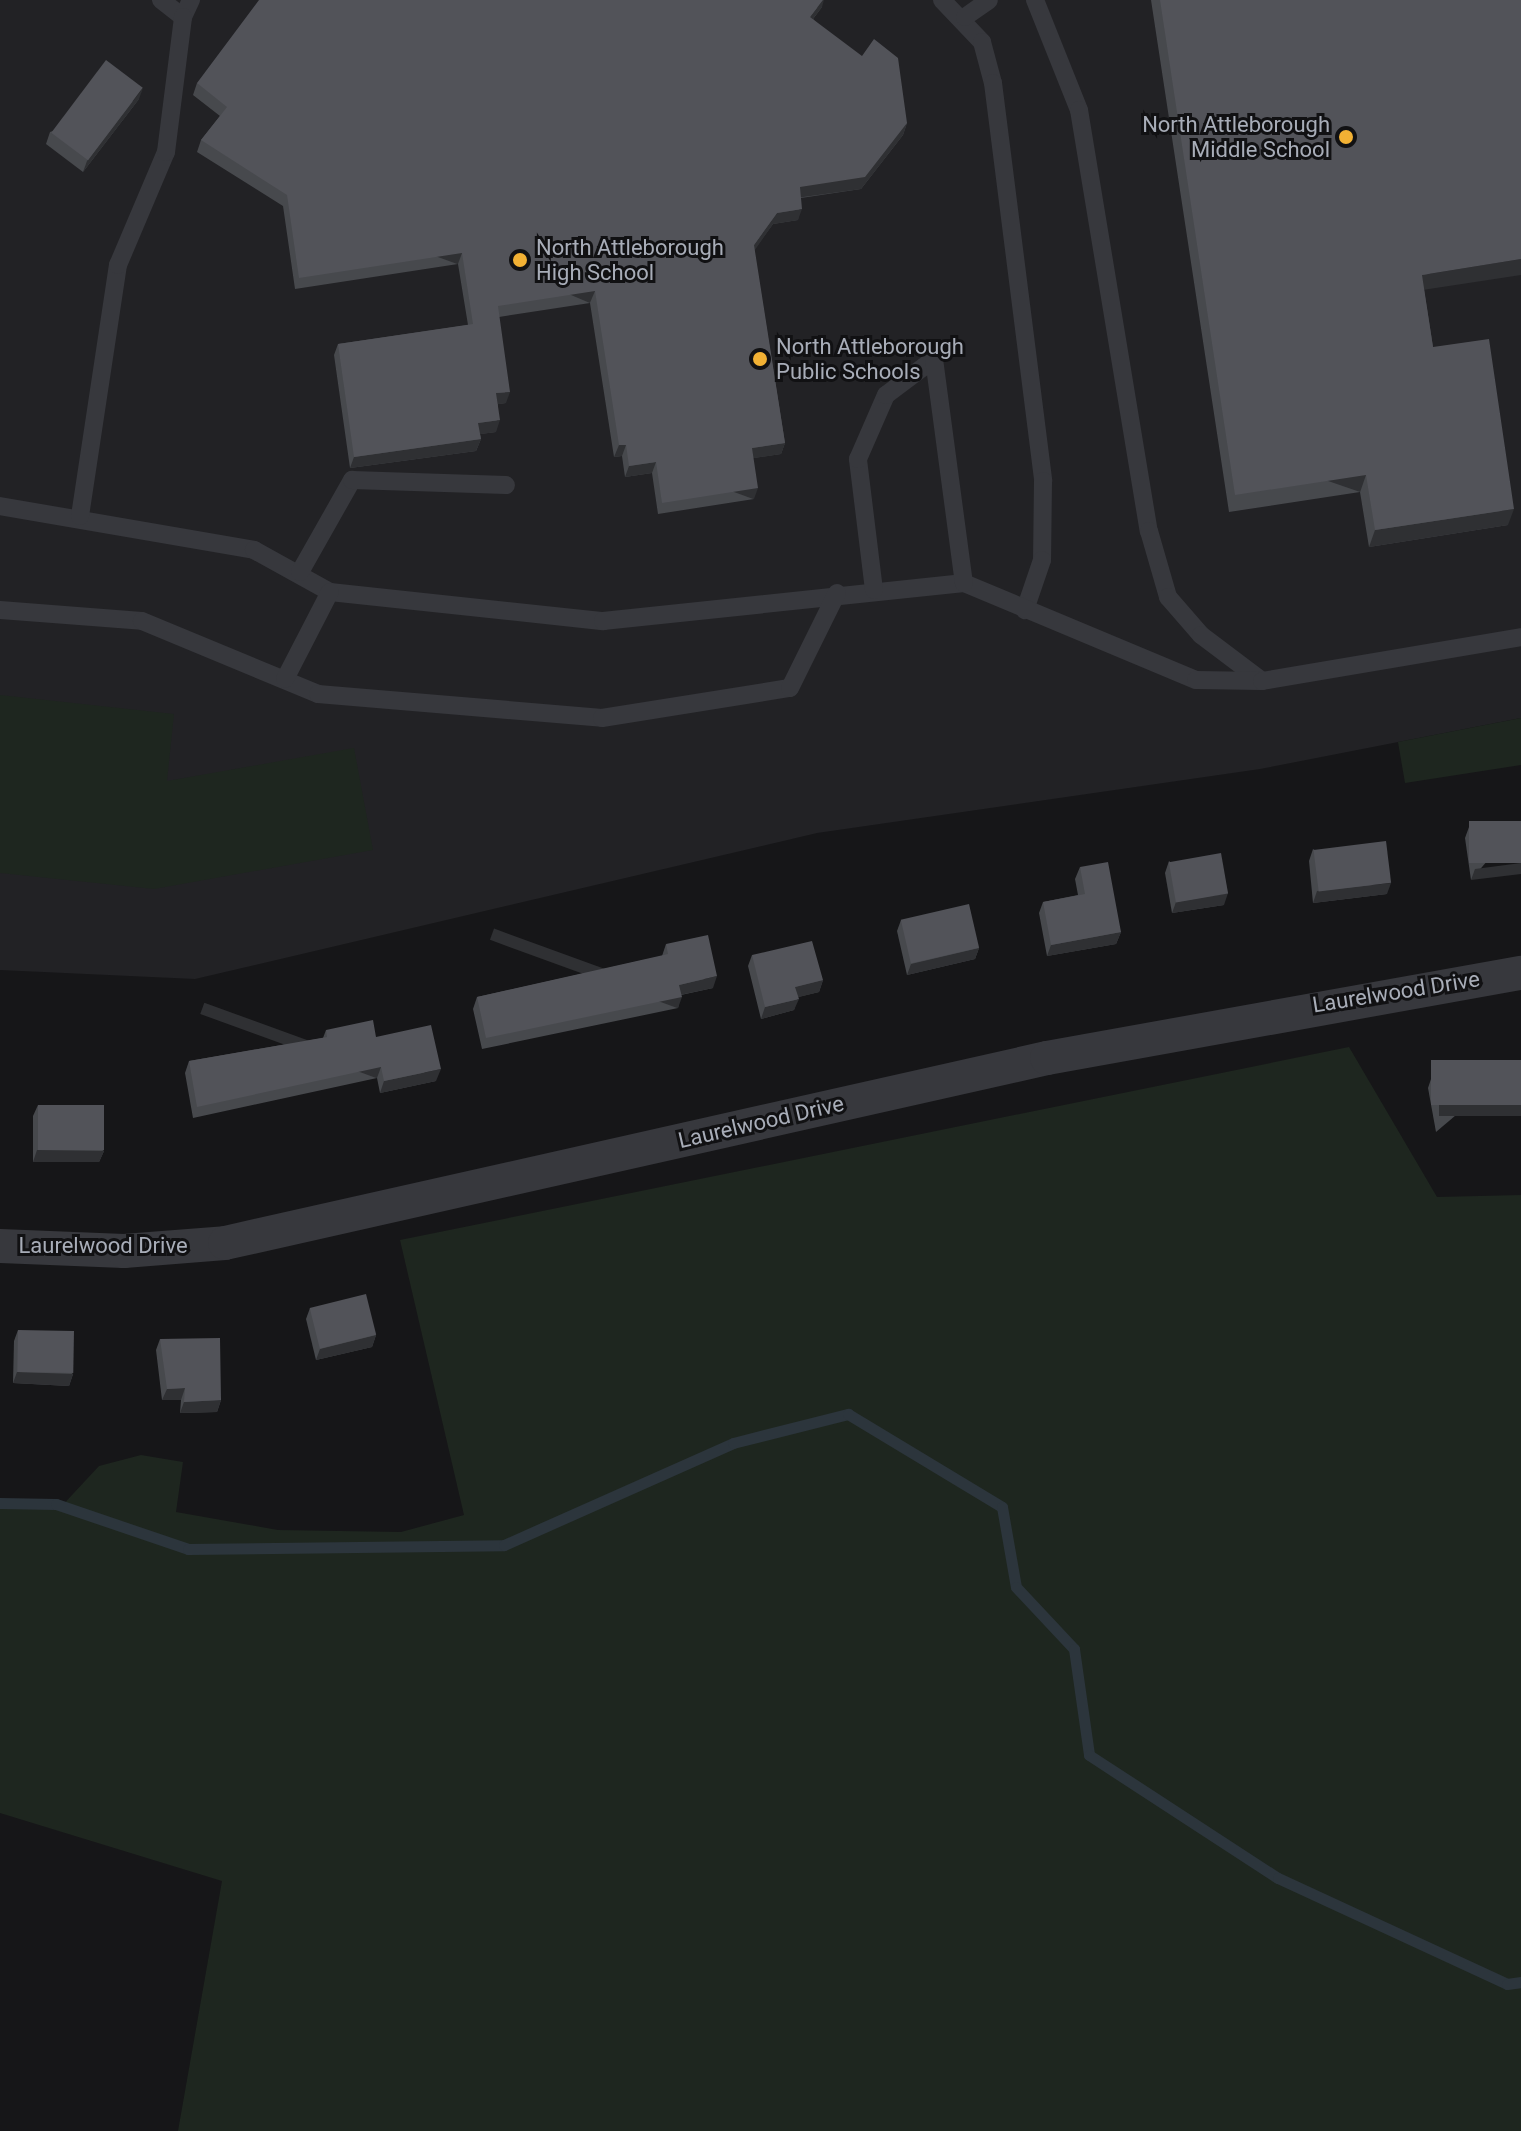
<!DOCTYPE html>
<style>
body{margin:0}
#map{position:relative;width:1521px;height:2131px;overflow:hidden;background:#161618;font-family:Roboto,sans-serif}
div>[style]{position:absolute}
.built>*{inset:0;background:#222225}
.green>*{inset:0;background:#1e261f}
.stream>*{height:11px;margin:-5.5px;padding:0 5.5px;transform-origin:5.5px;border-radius:5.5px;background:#2c353c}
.service>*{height:18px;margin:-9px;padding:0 9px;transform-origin:9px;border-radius:9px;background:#37383d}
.minor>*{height:34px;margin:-17px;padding:0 17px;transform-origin:17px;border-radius:17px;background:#37383d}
.wall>*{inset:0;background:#47494d}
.shaded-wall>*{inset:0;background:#2f3033;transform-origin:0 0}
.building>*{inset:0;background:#525359;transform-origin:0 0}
.dots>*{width:22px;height:22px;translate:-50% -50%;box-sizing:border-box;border:4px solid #111113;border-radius:50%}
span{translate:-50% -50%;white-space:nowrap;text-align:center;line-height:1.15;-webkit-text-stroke:6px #111113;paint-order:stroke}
.poi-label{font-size:22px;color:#a8adb8}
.right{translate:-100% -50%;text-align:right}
.left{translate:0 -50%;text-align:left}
.street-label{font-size:22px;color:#a8adb8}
</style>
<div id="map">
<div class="built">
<i style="clip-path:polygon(0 0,1521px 0,1521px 718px,1260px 769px,817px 833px,195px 979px,0 970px)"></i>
</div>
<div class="green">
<i style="clip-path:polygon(0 695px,174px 714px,167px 781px,354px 748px,373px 850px,154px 889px,0 873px)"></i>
<i style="clip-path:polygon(1521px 718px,1521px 765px,1405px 783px,1398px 742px)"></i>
<i style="clip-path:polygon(1349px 1047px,1437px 1197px,1521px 1195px,1521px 2131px,178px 2131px,222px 1881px,0 1813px,0 1499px,59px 1509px,99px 1466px,141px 1455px,183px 1462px,176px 1512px,278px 1530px,401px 1532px,464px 1515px,400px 1240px)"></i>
</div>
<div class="stream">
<i style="left:0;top:1503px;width:56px;rotate:1deg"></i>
<i style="left:56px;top:1504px;width:139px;rotate:18.8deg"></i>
<i style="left:188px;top:1549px;width:316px;rotate:-0.7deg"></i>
<i style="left:504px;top:1545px;width:251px;rotate:-24deg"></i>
<i style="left:733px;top:1443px;width:119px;rotate:-14.2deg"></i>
<i style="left:848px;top:1414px;width:180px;rotate:31.1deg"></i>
<i style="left:1002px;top:1507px;width:81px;rotate:80.1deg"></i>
<i style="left:1016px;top:1587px;width:85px;rotate:46.9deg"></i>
<i style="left:1074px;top:1649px;width:107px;rotate:81.9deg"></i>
<i style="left:1089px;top:1755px;width:225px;rotate:33.1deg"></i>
<i style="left:1278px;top:1878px;width:252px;rotate:24.8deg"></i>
<i style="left:1507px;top:1984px;width:14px;rotate:-8deg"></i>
</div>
<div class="service">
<i style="left:161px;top:0;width:28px;rotate:38deg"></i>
<i style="left:183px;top:17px;width:19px;rotate:-65deg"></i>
<i style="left:942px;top:0;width:58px;rotate:46.4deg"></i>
<i style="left:982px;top:42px;width:42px;rotate:75deg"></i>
<i style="left:993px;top:83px;width:401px;rotate:82.8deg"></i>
<i style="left:1043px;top:481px;width:79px;rotate:90.7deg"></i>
<i style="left:1042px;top:560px;width:53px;rotate:108.8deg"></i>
<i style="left:1035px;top:0;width:118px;rotate:68.2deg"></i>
<i style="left:1079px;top:110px;width:427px;rotate:80.6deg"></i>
<i style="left:1149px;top:531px;width:69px;rotate:73.9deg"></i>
<i style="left:1168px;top:597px;width:50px;rotate:49deg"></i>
<i style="left:1201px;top:635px;width:76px;rotate:37deg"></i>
<i style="left:965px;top:17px;width:29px;rotate:-35deg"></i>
<i style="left:0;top:506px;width:258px;rotate:9.8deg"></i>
<i style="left:254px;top:550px;width:87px;rotate:28.9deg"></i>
<i style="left:330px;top:592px;width:275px;rotate:6.1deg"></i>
<i style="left:603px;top:621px;width:363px;rotate:-6deg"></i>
<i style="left:964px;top:583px;width:251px;rotate:22.7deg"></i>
<i style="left:1196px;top:680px;width:66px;rotate:0.9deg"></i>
<i style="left:1262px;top:681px;width:263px;rotate:-9.6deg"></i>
<i style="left:80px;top:516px;width:254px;rotate:-81.4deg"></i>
<i style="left:118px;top:265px;width:123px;rotate:-67deg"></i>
<i style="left:166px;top:152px;width:136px;rotate:-82.8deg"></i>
<i style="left:300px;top:572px;width:106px;rotate:-60.5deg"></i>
<i style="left:352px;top:480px;width:154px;rotate:1.9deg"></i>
<i style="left:874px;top:590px;width:132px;rotate:-97deg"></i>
<i style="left:858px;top:459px;width:70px;rotate:-66.4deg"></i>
<i style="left:886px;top:395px;width:60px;rotate:-36.9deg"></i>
<i style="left:934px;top:359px;width:226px;rotate:82.4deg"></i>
<i style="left:0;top:610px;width:142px;rotate:4.4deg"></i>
<i style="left:142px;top:621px;width:191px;rotate:22.5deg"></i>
<i style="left:318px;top:694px;width:285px;rotate:4.8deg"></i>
<i style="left:602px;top:718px;width:190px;rotate:-9.1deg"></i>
<i style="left:790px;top:688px;width:106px;rotate:-63.7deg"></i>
<i style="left:285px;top:679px;width:98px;rotate:-62.7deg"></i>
</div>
<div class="minor">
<i style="left:0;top:1246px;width:124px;rotate:2.3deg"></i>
<i style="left:124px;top:1251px;width:101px;rotate:-4.5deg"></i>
<i style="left:225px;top:1243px;width:843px;rotate:-12.68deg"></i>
<i style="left:1047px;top:1058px;width:482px;rotate:-10.2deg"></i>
</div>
<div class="wall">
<i style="clip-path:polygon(1151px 0,1521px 0,1424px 290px,1433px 347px,1508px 525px,1369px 547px,1360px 492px,1229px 512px)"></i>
<i style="clip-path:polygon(822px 7px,813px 19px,907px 123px,903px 135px,861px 189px,801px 198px,798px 220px,773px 224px,754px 250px,785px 443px,781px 454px,753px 458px,754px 499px,658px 514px,652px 473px,625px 477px,622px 456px,614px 457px,590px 303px,499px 317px,506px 403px,498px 404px,496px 432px,480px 434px,481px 439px,476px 451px,350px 468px,334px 355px,338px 344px,468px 325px,458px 264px,295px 289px,283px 206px,197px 152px,201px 140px,220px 116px,193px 95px,197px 83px)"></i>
<i style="clip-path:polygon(139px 99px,83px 172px,46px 144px,50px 132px)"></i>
<i style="clip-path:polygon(1521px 821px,1471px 880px,1465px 838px,1469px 827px)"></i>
<i style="clip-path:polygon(1313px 849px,1387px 894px,1313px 903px,1309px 861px)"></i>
<i style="clip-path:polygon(1169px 861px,1224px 905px,1172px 913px,1165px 873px)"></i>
<i style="clip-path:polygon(1080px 867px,1121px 932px,1116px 944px,1047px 956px,1039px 913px,1043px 902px,1078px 895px,1075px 879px)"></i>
<i style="clip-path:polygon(901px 920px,979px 948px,975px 959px,907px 975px,897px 931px)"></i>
<i style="clip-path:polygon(666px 944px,713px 988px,681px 995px,678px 1008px,482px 1049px,473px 1009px,477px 997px,662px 956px)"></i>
<i style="clip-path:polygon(752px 955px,823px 980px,819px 992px,798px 997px,794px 1010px,761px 1019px,748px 966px)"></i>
<i style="clip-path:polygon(326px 1030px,376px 1037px,436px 1081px,380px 1093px,377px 1078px,193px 1118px,185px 1073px,189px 1061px,323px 1038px)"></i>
<i style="clip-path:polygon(1521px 1060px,1436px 1132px,1428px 1088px,1432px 1076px)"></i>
<i style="clip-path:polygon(38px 1105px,104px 1151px,99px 1162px,33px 1162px,33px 1116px)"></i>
<i style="clip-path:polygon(310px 1308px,376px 1335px,372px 1347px,316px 1360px,306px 1319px)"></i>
<i style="clip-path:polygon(18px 1330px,73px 1374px,69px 1386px,13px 1383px,14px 1341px)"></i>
<i style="clip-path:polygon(160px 1339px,221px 1400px,217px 1412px,180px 1413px,181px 1400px,162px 1400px,156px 1350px)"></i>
</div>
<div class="shaded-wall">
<i style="clip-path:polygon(823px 0,824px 0,822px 7px,806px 28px,810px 17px)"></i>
<i style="clip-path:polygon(143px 88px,139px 99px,83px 172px,87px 161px)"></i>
<i style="clip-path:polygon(907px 123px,903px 135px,861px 189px,796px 198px,800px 187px)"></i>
<i style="clip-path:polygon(802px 209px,798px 220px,773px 224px,750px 257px,754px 245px,777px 213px)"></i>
<i style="left:462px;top:253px;width:12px;height:165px;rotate:110deg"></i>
<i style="clip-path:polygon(1521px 259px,1521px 275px,1416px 291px,1422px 275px)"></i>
<i style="left:595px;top:291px;width:13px;height:98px;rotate:113deg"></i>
<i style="clip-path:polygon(510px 392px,506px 403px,492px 405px,496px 393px)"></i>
<i style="clip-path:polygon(500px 420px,496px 432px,474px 435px,478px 423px)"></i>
<i style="clip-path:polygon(481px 439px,476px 451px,350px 468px,354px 457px)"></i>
<i style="clip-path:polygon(785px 443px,781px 454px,748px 459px,752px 448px)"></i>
<i style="clip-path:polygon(619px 445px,626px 445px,622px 456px,614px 457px)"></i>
<i style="clip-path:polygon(656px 462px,652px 473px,625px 477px,629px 466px)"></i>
<i style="left:1366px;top:475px;width:18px;height:133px;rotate:109deg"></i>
<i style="left:758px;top:488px;width:12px;height:97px;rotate:110deg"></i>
<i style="clip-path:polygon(1514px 509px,1508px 525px,1369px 547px,1375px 530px)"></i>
<i style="clip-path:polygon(1521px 863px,1521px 874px,1471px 880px,1475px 869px)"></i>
<i style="clip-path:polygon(1391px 883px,1387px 894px,1313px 903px,1317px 891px)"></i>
<i style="clip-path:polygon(1228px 893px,1224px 905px,1172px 913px,1176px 902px)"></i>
<i style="clip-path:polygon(1121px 932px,1116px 944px,1047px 956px,1051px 945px)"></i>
<i style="clip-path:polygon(979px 948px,975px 959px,907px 975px,911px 964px)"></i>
<i style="clip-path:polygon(717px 976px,713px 988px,675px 996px,679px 985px)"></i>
<i style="clip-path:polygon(823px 980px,819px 992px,791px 999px,795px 987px)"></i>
<i style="left:682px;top:997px;width:12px;height:200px;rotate:110deg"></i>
<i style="clip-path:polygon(799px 999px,794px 1010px,761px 1019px,765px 1007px)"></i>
<i style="left:381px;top:1067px;width:12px;height:188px;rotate:110deg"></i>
<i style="clip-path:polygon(441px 1069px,436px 1081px,380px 1093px,384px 1081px)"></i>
<i style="left:1521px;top:1105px;width:11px;height:82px;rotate:90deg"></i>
<i style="clip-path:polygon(37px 1150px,104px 1151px,99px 1162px,33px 1162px)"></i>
<i style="clip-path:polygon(376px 1335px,372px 1347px,316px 1360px,320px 1349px)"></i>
<i style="clip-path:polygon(17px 1372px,73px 1374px,69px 1386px,13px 1383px)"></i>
<i style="clip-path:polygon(185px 1388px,181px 1400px,162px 1400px,167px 1389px)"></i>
<i style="clip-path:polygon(221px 1400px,217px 1412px,180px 1413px,184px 1402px)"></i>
</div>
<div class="building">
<i style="clip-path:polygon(259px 0,823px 0,810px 17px,862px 56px,874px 39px,898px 58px,907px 123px,865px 177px,800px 187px,802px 209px,777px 213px,754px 245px,785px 443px,752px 448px,758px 488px,662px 503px,656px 462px,629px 466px,626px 445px,619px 445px,595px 291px,498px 306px,510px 392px,496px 393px,500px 420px,478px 423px,481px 439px,354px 457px,338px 344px,473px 324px,462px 253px,299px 278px,287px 195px,201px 140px,227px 107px,197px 83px)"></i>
<i style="clip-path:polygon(1160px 0,1521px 0,1521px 259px,1422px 275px,1433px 347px,1489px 339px,1514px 509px,1375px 530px,1366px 475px,1235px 495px)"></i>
<i style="left:106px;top:60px;width:46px;height:91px;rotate:37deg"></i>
<i style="left:1521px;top:821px;width:42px;height:52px;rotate:90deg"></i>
<i style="left:1386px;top:841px;width:42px;height:73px;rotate:83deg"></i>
<i style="left:1221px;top:853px;width:41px;height:53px;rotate:80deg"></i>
<i style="clip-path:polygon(1108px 862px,1121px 932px,1051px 945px,1043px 902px,1085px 894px,1080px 867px)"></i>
<i style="left:969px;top:904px;width:45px;height:70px;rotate:77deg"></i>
<i style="clip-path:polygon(708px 935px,717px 976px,679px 985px,682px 997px,486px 1038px,477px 997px,668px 954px,666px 944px)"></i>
<i style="clip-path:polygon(812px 941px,823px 980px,795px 987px,799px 999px,765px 1007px,752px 955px)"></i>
<i style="clip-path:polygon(373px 1020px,376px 1037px,431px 1025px,441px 1069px,384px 1081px,381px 1067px,197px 1107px,189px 1061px,327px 1037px,326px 1030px)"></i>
<i style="left:1521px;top:1060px;width:45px;height:90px;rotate:90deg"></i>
<i style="left:38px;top:1105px;width:66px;height:45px"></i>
<i style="left:366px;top:1294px;width:42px;height:58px;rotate:76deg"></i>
<i style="left:18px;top:1330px;width:56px;height:42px;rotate:1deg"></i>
<i style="clip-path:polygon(220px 1338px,221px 1400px,184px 1402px,185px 1388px,167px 1389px,160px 1339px)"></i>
</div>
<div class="dots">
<i style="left:1346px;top:137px;background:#f2b134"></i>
<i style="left:520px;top:260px;background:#f2b134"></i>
<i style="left:760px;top:359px;background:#f2b134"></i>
</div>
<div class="poi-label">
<span class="right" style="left:1330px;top:137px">North Attleborough<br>Middle School</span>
<span class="left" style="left:536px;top:260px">North Attleborough<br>High School</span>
<span class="left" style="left:776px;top:359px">North Attleborough<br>Public Schools</span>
</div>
<div class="street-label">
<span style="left:1396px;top:992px;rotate:-9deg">Laurelwood Drive</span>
<span style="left:761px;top:1122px;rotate:-13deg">Laurelwood Drive</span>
<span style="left:103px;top:1246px">Laurelwood Drive</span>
</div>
</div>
